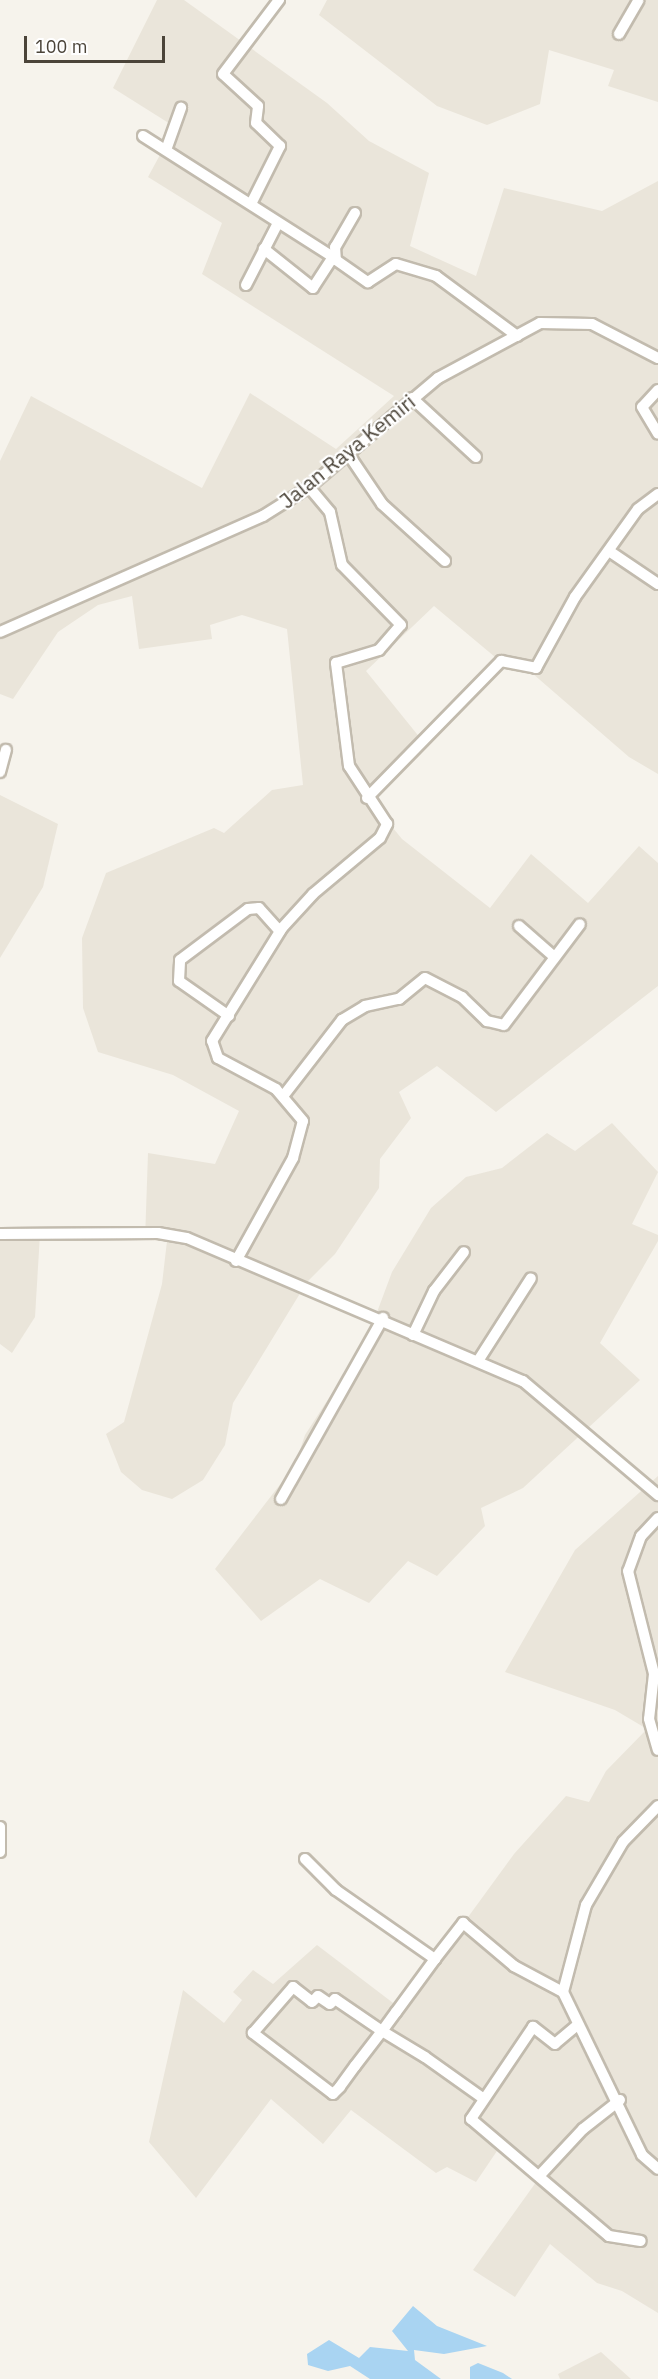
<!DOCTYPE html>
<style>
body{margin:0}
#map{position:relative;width:658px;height:2379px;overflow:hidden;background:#f6f3ec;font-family:"IBM Plex Sans",sans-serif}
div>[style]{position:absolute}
.residential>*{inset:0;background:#eae5da}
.water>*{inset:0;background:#a9d4f2}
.roads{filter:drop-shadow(2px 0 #c2bbae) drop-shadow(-2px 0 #c2bbae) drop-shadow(0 2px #c2bbae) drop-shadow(0 -2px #c2bbae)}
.minor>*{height:10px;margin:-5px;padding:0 5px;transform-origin:5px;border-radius:5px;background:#fff}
span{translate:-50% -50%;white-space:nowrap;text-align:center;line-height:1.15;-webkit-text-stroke:4.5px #fff;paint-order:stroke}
.street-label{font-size:21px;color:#4b4439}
.scale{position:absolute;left:24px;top:36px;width:141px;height:27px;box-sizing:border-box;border:3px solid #4b4439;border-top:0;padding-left:8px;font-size:18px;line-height:21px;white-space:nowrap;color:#4b4439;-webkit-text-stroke:4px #fff;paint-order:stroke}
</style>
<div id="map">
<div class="residential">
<i style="clip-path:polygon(157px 0,184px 0,327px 103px,369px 141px,429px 173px,410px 246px,476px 276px,504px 188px,602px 211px,658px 181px,658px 774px,629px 757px,525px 667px,501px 662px,434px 606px,366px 671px,425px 744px,370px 800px,402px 839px,490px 908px,531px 854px,588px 903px,639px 846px,658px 863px,658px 986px,496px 1112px,437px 1066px,399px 1092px,411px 1118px,380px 1159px,379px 1188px,335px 1254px,307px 1282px,233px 1403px,225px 1445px,203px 1480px,172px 1499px,142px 1490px,121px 1472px,106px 1434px,124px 1422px,162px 1284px,167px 1241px,145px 1240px,148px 1153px,215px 1164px,239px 1111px,173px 1075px,98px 1052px,83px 1008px,82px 938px,106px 873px,214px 828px,224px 833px,272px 790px,303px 785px,287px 629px,242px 615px,210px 625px,212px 639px,139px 649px,132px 596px,98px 605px,58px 632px,13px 699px,0 694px,0 461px,31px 396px,202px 488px,250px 393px,336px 449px,394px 396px,202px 274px,222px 223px,148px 177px,175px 127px,113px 88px)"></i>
<i style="clip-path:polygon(327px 0,658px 0,658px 102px,608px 86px,614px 70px,549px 50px,540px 104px,487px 125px,437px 106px,319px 15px)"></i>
<i style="clip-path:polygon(0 795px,58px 824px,43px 887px,0 958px)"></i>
<i style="clip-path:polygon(612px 1123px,658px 1172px,632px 1224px,658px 1235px,658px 1241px,600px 1343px,640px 1380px,523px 1488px,481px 1508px,485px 1526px,437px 1576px,408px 1561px,369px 1603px,320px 1579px,261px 1621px,215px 1569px,295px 1465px,305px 1435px,367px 1339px,392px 1272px,431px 1208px,466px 1177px,502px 1168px,547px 1133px,575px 1151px)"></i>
<i style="clip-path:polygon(40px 1234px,35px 1317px,12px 1353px,0 1344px,0 1235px)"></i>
<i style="clip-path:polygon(658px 1476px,658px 2313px,622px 2291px,597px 2283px,550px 2244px,515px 2297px,473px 2270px,539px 2178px,499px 2148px,476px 2182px,447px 2167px,436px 2173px,351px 2110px,323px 2144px,271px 2099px,196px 2198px,149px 2142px,183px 1990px,224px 2023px,242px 2000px,233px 1992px,253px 1970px,273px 1984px,317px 1945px,401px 2009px,514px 1854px,566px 1796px,589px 1802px,606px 1771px,647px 1729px,615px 1710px,505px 1672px,575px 1550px)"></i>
<i style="clip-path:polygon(601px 2352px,631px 2379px,560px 2379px,558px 2374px)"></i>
</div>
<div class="water">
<i style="clip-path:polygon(413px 2306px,437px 2326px,487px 2346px,444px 2354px,414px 2350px,415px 2360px,441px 2379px,370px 2379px,350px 2366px,328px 2371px,308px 2365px,307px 2354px,329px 2340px,359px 2358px,370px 2347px,408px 2351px,392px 2331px)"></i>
<i style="clip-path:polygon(478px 2363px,503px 2373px,512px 2379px,470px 2379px,470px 2367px)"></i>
</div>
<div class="roads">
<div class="minor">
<i style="left:619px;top:34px;width:39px;rotate:-60deg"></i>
<i style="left:143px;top:136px;width:225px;rotate:32.5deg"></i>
<i style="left:333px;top:257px;width:37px;rotate:123deg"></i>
<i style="left:313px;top:288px;width:63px;rotate:-141.5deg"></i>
<i style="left:166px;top:150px;width:45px;rotate:-70.3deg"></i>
<i style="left:251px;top:204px;width:65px;rotate:-63.4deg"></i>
<i style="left:280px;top:146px;width:33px;rotate:-136deg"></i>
<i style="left:256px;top:123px;width:17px;rotate:-83deg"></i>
<i style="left:258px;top:106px;width:47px;rotate:-137.6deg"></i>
<i style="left:223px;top:74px;width:93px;rotate:-52.9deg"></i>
<i style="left:355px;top:213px;width:39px;rotate:120deg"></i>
<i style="left:335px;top:247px;width:13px;rotate:86deg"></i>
<i style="left:336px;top:260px;width:39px;rotate:35deg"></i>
<i style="left:368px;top:282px;width:33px;rotate:-33deg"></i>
<i style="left:396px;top:264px;width:42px;rotate:16.7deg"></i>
<i style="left:436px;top:276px;width:101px;rotate:36.5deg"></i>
<i style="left:246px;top:285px;width:70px;rotate:-62.7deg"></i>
<i style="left:658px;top:390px;width:23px;rotate:133deg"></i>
<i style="left:642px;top:407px;width:31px;rotate:59deg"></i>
<i style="left:412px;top:398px;width:87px;rotate:42.7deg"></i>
<i style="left:349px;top:455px;width:59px;rotate:56deg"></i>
<i style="left:382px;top:504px;width:85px;rotate:42.1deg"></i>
<i style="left:609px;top:551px;width:59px;rotate:34deg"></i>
<i style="left:0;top:632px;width:287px;rotate:-23.8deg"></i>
<i style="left:263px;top:516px;width:54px;rotate:-32.2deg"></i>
<i style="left:309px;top:487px;width:169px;rotate:-40.2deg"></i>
<i style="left:438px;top:378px;width:116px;rotate:-28.3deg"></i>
<i style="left:540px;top:323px;width:52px;rotate:1.1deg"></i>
<i style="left:592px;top:324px;width:74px;rotate:27.3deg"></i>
<i style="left:0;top:772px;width:23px;rotate:-75deg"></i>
<i style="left:367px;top:798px;width:192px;rotate:-45.6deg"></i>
<i style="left:501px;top:661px;width:36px;rotate:11deg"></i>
<i style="left:536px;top:668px;width:81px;rotate:-61.2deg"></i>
<i style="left:575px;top:597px;width:108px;rotate:-54.4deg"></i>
<i style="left:638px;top:509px;width:25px;rotate:-37deg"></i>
<i style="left:519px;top:926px;width:44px;rotate:41.3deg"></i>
<i style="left:229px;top:1016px;width:61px;rotate:-145deg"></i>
<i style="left:179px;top:981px;width:21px;rotate:-87deg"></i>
<i style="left:180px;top:960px;width:85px;rotate:-36.9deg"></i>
<i style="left:248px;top:909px;width:11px;rotate:-5deg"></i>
<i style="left:259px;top:908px;width:31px;rotate:48deg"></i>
<i style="left:284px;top:1095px;width:95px;rotate:-52.3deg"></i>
<i style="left:342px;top:1020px;width:27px;rotate:-31deg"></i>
<i style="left:365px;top:1006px;width:35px;rotate:-12deg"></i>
<i style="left:399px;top:999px;width:33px;rotate:-39deg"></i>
<i style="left:425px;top:978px;width:42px;rotate:27.2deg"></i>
<i style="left:462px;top:997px;width:35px;rotate:44deg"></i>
<i style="left:487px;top:1021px;width:17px;rotate:13deg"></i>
<i style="left:504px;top:1025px;width:126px;rotate:-53deg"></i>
<i style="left:0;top:1234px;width:158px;rotate:-0.4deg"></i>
<i style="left:158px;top:1233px;width:29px;rotate:10deg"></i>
<i style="left:187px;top:1238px;width:365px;rotate:23.1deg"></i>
<i style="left:523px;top:1381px;width:177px;rotate:40.2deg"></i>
<i style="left:236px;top:1261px;width:118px;rotate:-61deg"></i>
<i style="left:293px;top:1158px;width:38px;rotate:-75deg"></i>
<i style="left:303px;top:1121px;width:42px;rotate:-130.2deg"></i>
<i style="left:276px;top:1089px;width:66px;rotate:-151.9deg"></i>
<i style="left:218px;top:1058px;width:18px;rotate:-109deg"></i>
<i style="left:212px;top:1041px;width:133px;rotate:-58.2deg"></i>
<i style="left:282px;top:928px;width:46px;rotate:-47.6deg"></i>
<i style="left:313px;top:894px;width:87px;rotate:-39.9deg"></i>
<i style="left:380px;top:838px;width:16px;rotate:-63deg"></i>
<i style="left:387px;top:824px;width:69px;rotate:-123.2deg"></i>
<i style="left:349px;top:766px;width:104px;rotate:-97.2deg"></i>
<i style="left:336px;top:663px;width:45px;rotate:-16.8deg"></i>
<i style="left:379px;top:650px;width:33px;rotate:-49deg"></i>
<i style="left:401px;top:625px;width:84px;rotate:-134.5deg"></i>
<i style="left:342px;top:565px;width:54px;rotate:-102.8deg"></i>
<i style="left:330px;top:512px;width:33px;rotate:-130deg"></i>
<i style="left:413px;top:1335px;width:49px;rotate:-64.5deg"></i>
<i style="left:434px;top:1291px;width:49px;rotate:-52.4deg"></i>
<i style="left:478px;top:1361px;width:98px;rotate:-57.4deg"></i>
<i style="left:281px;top:1499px;width:208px;rotate:-60.6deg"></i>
<i style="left:658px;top:1518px;width:25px;rotate:133deg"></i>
<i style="left:641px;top:1536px;width:37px;rotate:110deg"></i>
<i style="left:628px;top:1571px;width:106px;rotate:75.8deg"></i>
<i style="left:654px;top:1674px;width:45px;rotate:96.3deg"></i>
<i style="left:649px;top:1719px;width:32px;rotate:74deg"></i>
<i style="left:658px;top:1806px;width:50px;rotate:134.2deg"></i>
<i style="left:623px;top:1842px;width:73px;rotate:120.4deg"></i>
<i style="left:586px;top:1905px;width:90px;rotate:104.8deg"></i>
<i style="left:563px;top:1992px;width:181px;rotate:64.1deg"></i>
<i style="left:642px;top:2155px;width:21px;rotate:41deg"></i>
<i style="left:0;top:1827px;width:25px;rotate:90deg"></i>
<i style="left:305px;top:1859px;width:44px;rotate:45deg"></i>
<i style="left:336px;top:1890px;width:121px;rotate:34.9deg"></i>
<i style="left:435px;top:1959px;width:46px;rotate:-52.1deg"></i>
<i style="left:463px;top:1923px;width:67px;rotate:40.1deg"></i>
<i style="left:514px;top:1966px;width:55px;rotate:28deg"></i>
<i style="left:435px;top:1959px;width:66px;rotate:126.3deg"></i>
<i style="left:396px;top:2012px;width:24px;rotate:126deg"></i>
<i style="left:382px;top:2031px;width:44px;rotate:127.6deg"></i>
<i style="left:355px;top:2066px;width:26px;rotate:126deg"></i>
<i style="left:340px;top:2087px;width:10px;rotate:135deg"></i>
<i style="left:333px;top:2094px;width:101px;rotate:-142.7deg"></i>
<i style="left:253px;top:2033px;width:61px;rotate:-49deg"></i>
<i style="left:293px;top:1987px;width:24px;rotate:38deg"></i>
<i style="left:312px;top:2002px;width:8px;rotate:-45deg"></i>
<i style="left:318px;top:1996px;width:14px;rotate:34deg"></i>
<i style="left:330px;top:2004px;width:7px;rotate:-45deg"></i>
<i style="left:335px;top:1999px;width:57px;rotate:34.2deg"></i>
<i style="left:382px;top:2031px;width:50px;rotate:31.2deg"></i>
<i style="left:425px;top:2057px;width:72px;rotate:35.4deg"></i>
<i style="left:575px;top:2027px;width:26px;rotate:140deg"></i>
<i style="left:555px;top:2044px;width:28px;rotate:-142deg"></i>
<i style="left:533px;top:2027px;width:111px;rotate:124deg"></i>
<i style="left:471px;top:2119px;width:181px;rotate:40.3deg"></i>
<i style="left:609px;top:2236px;width:32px;rotate:9deg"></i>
<i style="left:541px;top:2174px;width:62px;rotate:-47deg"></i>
<i style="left:583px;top:2129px;width:47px;rotate:-38.1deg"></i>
</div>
</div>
<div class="street-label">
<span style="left:347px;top:451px;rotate:-39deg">Jalan Raya Kemiri</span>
</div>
<div class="scale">100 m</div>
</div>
